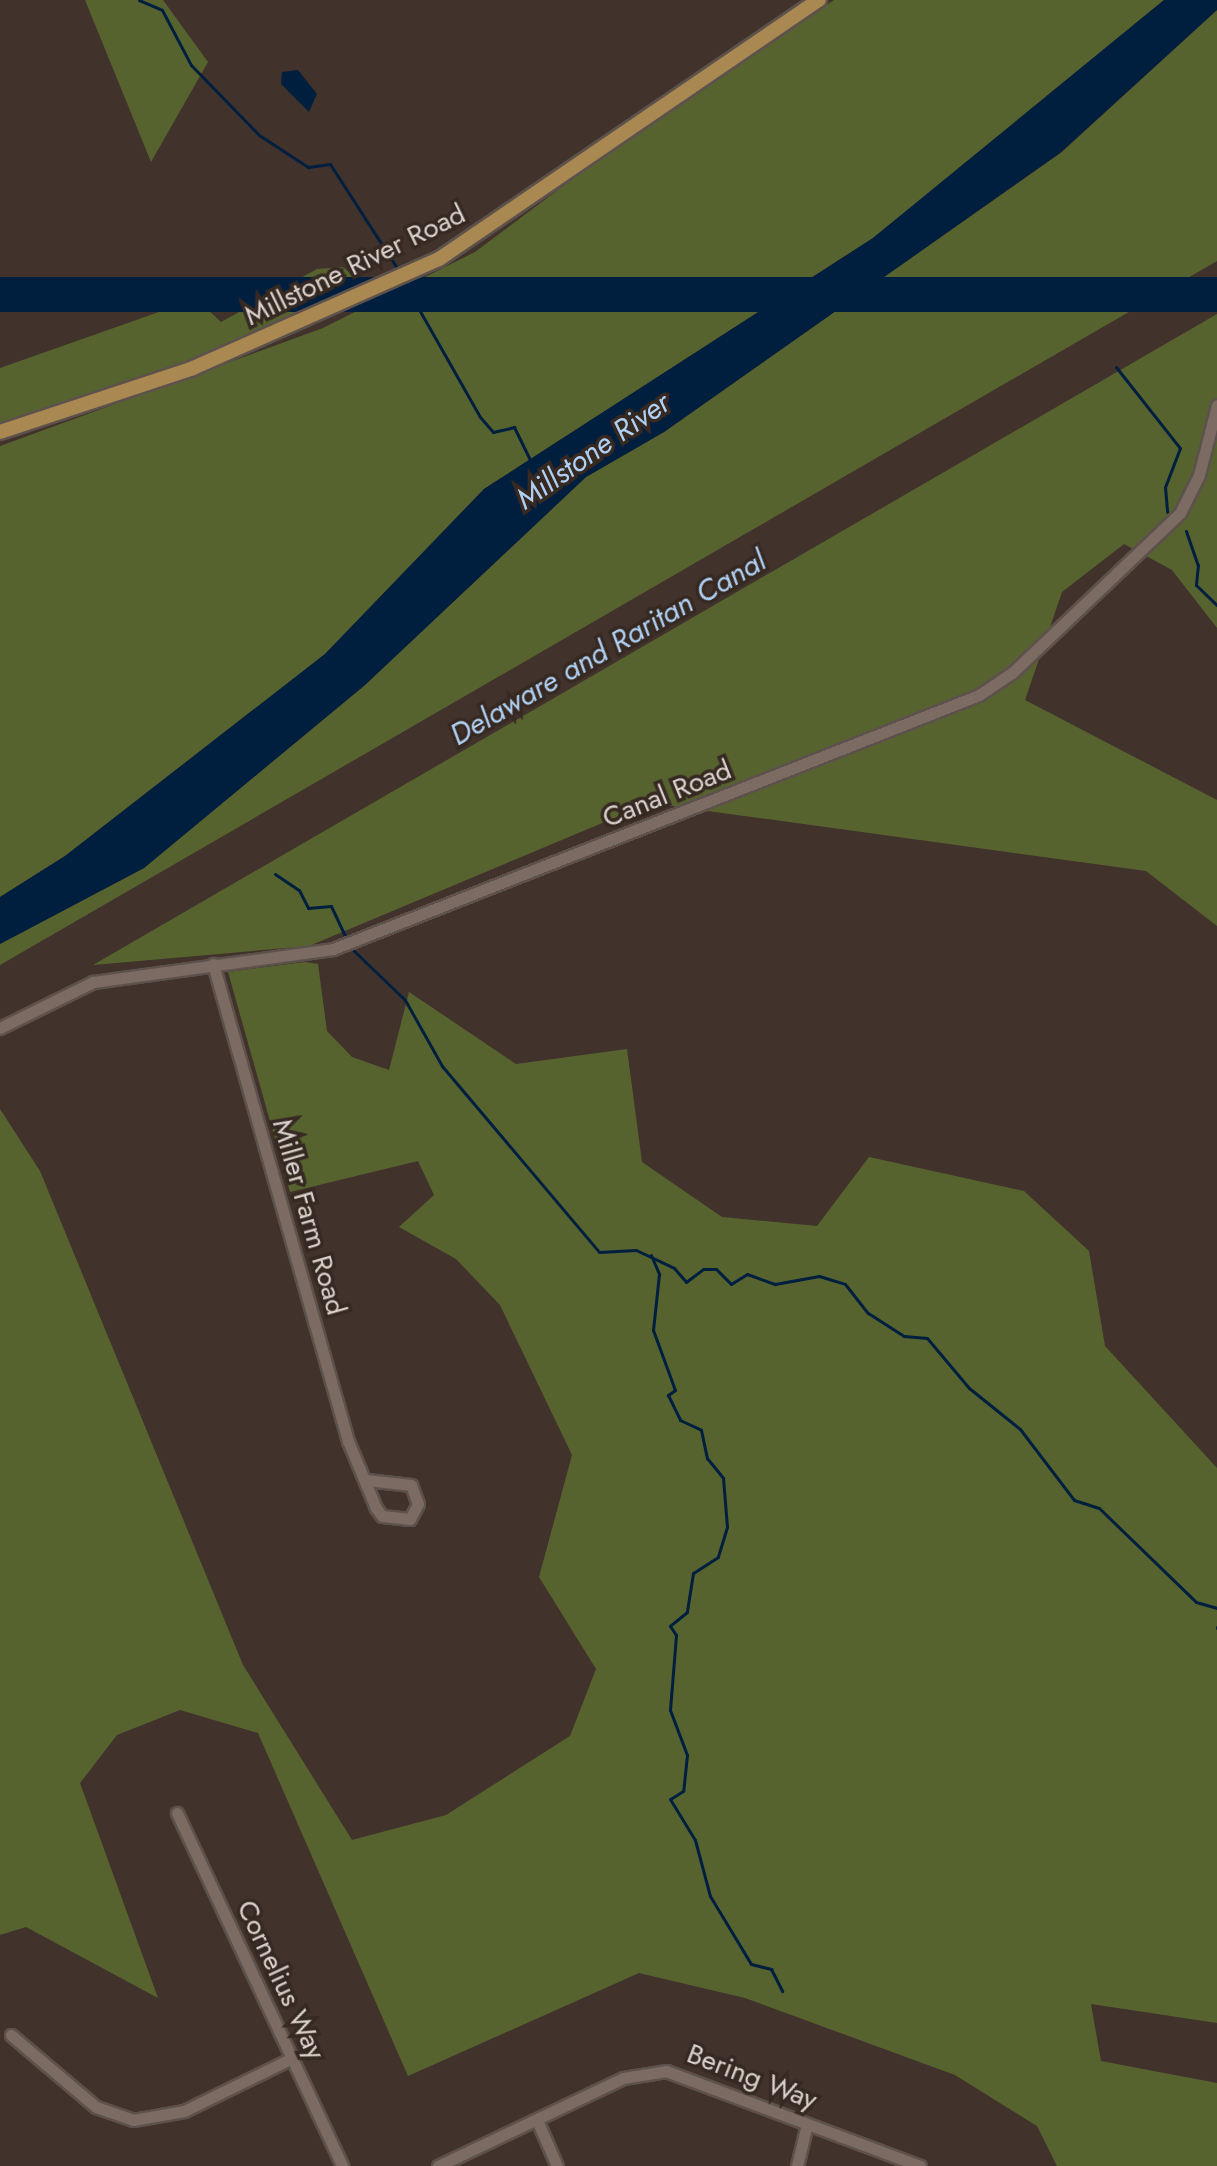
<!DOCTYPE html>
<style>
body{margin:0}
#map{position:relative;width:1217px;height:2166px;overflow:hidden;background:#41332c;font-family:Jost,sans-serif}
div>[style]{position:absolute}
.green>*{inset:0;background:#57632f}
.water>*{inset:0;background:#001f3f;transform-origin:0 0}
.stream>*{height:3px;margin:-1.5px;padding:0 1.5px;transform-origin:1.5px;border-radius:1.5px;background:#001f3f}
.roads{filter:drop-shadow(2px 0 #5d524b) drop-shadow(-2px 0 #5d524b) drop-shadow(0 2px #5d524b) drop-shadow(0 -2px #5d524b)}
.minor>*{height:11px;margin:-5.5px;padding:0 5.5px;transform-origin:5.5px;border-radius:5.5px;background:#7b6b63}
.major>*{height:14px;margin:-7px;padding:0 7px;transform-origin:7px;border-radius:7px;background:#a98852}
span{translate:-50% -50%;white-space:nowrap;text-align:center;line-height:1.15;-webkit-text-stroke:7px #362922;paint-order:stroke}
.street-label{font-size:28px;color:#dad1cc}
.water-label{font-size:30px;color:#b0d0f3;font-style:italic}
</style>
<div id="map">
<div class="green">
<i style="clip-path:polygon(85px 0,163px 0,208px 62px,151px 162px)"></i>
<i style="clip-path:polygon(834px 0,1164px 0,873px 238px,484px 489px,325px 654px,65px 856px,0 897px,0 446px,323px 328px,475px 252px,631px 135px)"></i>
<i style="clip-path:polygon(1217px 10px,1217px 261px,0 965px,0 944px,144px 868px,365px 685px,586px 477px,664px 432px,1062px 152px)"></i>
<i style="clip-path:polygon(343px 267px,363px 285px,233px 345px,0 425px,0 368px,176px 306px,203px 305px,221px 322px,317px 269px)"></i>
<i style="clip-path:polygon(1217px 314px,1217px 628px,1172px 570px,1124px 544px,1062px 592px,1025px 700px,1217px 800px,1217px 926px,1146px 871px,650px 803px,309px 946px,93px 965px)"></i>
<i style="clip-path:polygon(305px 962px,318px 964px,327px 1031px,352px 1057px,389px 1070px,409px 992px,516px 1064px,627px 1049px,642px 1162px,722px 1217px,817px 1226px,869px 1157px,1024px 1191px,1089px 1251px,1105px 1346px,1217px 1468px,1217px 2023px,1091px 2004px,1101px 2061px,1217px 2083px,1217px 2166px,1057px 2166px,1037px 2126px,955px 2075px,745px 1998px,639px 1973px,408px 2076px,258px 1733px,180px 1710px,117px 1735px,80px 1783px,158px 1998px,26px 1927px,0 1935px,0 1109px,40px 1171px,243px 1665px,352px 1840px,446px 1815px,570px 1736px,596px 1669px,539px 1577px,572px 1455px,500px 1305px,456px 1259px,399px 1227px,434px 1195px,418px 1161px,290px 1192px,228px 972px)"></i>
</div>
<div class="water">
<i style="clip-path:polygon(1164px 0,1217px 0,1217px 10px,1060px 153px,664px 432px,586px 477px,365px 685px,144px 868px,0 944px,0 897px,65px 856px,325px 654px,484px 489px,873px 238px)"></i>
<i style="clip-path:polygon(298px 70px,317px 94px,309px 112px,281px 84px,282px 72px)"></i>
<i style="left:1217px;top:277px;width:35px;height:1407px;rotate:90deg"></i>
</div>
<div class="stream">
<i style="left:139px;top:0;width:25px;rotate:23deg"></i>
<i style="left:162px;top:10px;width:62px;rotate:62.2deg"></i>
<i style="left:191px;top:65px;width:98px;rotate:45.8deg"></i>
<i style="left:259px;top:135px;width:59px;rotate:33.1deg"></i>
<i style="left:308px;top:167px;width:22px;rotate:-8deg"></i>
<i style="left:330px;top:164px;width:124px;rotate:57.2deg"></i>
<i style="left:404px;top:283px;width:154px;rotate:60.4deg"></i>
<i style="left:480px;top:417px;width:20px;rotate:49deg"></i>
<i style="left:493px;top:432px;width:22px;rotate:-13deg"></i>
<i style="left:514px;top:427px;width:37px;rotate:64deg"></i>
<i style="left:1116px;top:367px;width:103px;rotate:51.7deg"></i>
<i style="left:1180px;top:448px;width:42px;rotate:111deg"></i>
<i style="left:1165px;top:487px;width:25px;rotate:85deg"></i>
<i style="left:1186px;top:531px;width:36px;rotate:71deg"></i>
<i style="left:1198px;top:565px;width:20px;rotate:96deg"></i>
<i style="left:1196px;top:585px;width:29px;rotate:44deg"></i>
<i style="left:275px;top:874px;width:29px;rotate:34deg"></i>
<i style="left:299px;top:890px;width:20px;rotate:63deg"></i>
<i style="left:308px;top:908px;width:23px;rotate:-5deg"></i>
<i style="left:331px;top:906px;width:35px;rotate:65deg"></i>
<i style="left:351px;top:948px;width:75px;rotate:43.9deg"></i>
<i style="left:405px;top:1000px;width:76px;rotate:60.7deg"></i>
<i style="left:442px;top:1066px;width:243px;rotate:49.8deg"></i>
<i style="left:599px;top:1252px;width:37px;rotate:-3deg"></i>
<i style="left:636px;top:1250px;width:42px;rotate:25.3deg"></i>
<i style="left:674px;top:1268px;width:18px;rotate:49deg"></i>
<i style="left:686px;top:1282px;width:21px;rotate:-37deg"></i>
<i style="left:703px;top:1269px;width:13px"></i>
<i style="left:716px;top:1269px;width:21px;rotate:45deg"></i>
<i style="left:731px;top:1284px;width:19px;rotate:-32deg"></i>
<i style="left:747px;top:1274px;width:30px;rotate:20deg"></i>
<i style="left:775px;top:1284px;width:45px;rotate:-10.3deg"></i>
<i style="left:819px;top:1276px;width:27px;rotate:17deg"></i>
<i style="left:845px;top:1284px;width:37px;rotate:52deg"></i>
<i style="left:868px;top:1313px;width:43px;rotate:32.6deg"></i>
<i style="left:904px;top:1336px;width:23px;rotate:5deg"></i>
<i style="left:927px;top:1338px;width:65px;rotate:50deg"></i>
<i style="left:969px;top:1388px;width:65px;rotate:38.8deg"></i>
<i style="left:1020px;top:1429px;width:89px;rotate:52.7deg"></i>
<i style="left:1074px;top:1500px;width:26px;rotate:18deg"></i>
<i style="left:1099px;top:1508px;width:135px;rotate:44.1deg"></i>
<i style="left:1196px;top:1602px;width:22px;rotate:16deg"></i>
<i style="left:651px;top:1255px;width:21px;rotate:67deg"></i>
<i style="left:659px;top:1274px;width:56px;rotate:96.1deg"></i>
<i style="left:653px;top:1330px;width:64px;rotate:69.9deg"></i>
<i style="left:675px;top:1390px;width:9px;rotate:144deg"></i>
<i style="left:668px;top:1395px;width:28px;rotate:64deg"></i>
<i style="left:680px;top:1420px;width:23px;rotate:25deg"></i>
<i style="left:701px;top:1430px;width:29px;rotate:78deg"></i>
<i style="left:707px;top:1458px;width:26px;rotate:51deg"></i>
<i style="left:723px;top:1478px;width:49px;rotate:85.3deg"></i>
<i style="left:727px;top:1527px;width:31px;rotate:107deg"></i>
<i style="left:718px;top:1557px;width:30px;rotate:147deg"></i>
<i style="left:693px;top:1573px;width:39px;rotate:99deg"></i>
<i style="left:687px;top:1612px;width:22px;rotate:141deg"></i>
<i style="left:670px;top:1626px;width:11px;rotate:56deg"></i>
<i style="left:676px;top:1635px;width:75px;rotate:94.6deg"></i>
<i style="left:670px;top:1710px;width:48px;rotate:69.3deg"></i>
<i style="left:687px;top:1755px;width:36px;rotate:96deg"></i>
<i style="left:683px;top:1791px;width:15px;rotate:148deg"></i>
<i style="left:670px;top:1799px;width:48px;rotate:58.6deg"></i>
<i style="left:695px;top:1840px;width:58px;rotate:75deg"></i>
<i style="left:710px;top:1896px;width:79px;rotate:58.9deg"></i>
<i style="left:751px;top:1964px;width:21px;rotate:14deg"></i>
<i style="left:771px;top:1969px;width:25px;rotate:63deg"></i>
<i style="left:1217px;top:1627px;width:1px;rotate:90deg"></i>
</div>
<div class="roads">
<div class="minor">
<i style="left:213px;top:964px;width:496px;rotate:74.2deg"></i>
<i style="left:348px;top:1441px;width:73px;rotate:67.3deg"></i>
<i style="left:376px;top:1508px;width:10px;rotate:53deg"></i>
<i style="left:382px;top:1516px;width:28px;rotate:6deg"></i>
<i style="left:410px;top:1519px;width:17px;rotate:-62deg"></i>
<i style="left:418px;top:1504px;width:20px;rotate:-110deg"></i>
<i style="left:411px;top:1485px;width:45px;rotate:-173.7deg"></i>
<i style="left:0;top:1028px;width:104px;rotate:-26.3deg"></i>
<i style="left:93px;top:982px;width:242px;rotate:-7.8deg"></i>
<i style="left:333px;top:949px;width:694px;rotate:-21.46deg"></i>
<i style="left:979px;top:695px;width:40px;rotate:-34deg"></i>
<i style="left:1012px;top:673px;width:232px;rotate:-43.6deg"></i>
<i style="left:1180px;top:513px;width:42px;rotate:-63.4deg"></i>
<i style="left:1199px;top:475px;width:72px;rotate:-75.6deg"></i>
<i style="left:177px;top:1813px;width:390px;rotate:64.9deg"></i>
<i style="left:11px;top:2035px;width:111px;rotate:40.3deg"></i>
<i style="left:96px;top:2107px;width:39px;rotate:19deg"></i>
<i style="left:133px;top:2120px;width:52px;rotate:-10deg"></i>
<i style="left:184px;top:2111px;width:118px;rotate:-26.1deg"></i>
<i style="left:537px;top:2120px;width:50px;rotate:66.5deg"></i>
<i style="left:438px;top:2166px;width:205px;rotate:-25.4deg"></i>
<i style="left:623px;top:2078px;width:44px;rotate:-9.2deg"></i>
<i style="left:666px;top:2071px;width:271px;rotate:20.5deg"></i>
<i style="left:797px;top:2166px;width:43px;rotate:-76.6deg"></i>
</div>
<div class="major">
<i style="left:0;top:432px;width:203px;rotate:-18.3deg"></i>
<i style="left:193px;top:368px;width:269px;rotate:-23.9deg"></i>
<i style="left:439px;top:259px;width:460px;rotate:-34.3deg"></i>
</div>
</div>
<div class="street-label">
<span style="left:355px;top:265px;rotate:-26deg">Millstone River Road</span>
<span style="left:667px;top:794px;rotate:-22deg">Canal Road</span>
<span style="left:309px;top:1217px;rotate:74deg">Miller Farm Road</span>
<span style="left:281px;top:1980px;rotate:65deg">Cornelius Way</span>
<span style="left:752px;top:2077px;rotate:21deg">Bering Way</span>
</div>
<div class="water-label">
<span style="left:593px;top:451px;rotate:-35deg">Millstone River</span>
<span style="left:608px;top:648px;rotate:-30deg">Delaware and Raritan Canal</span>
</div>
</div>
